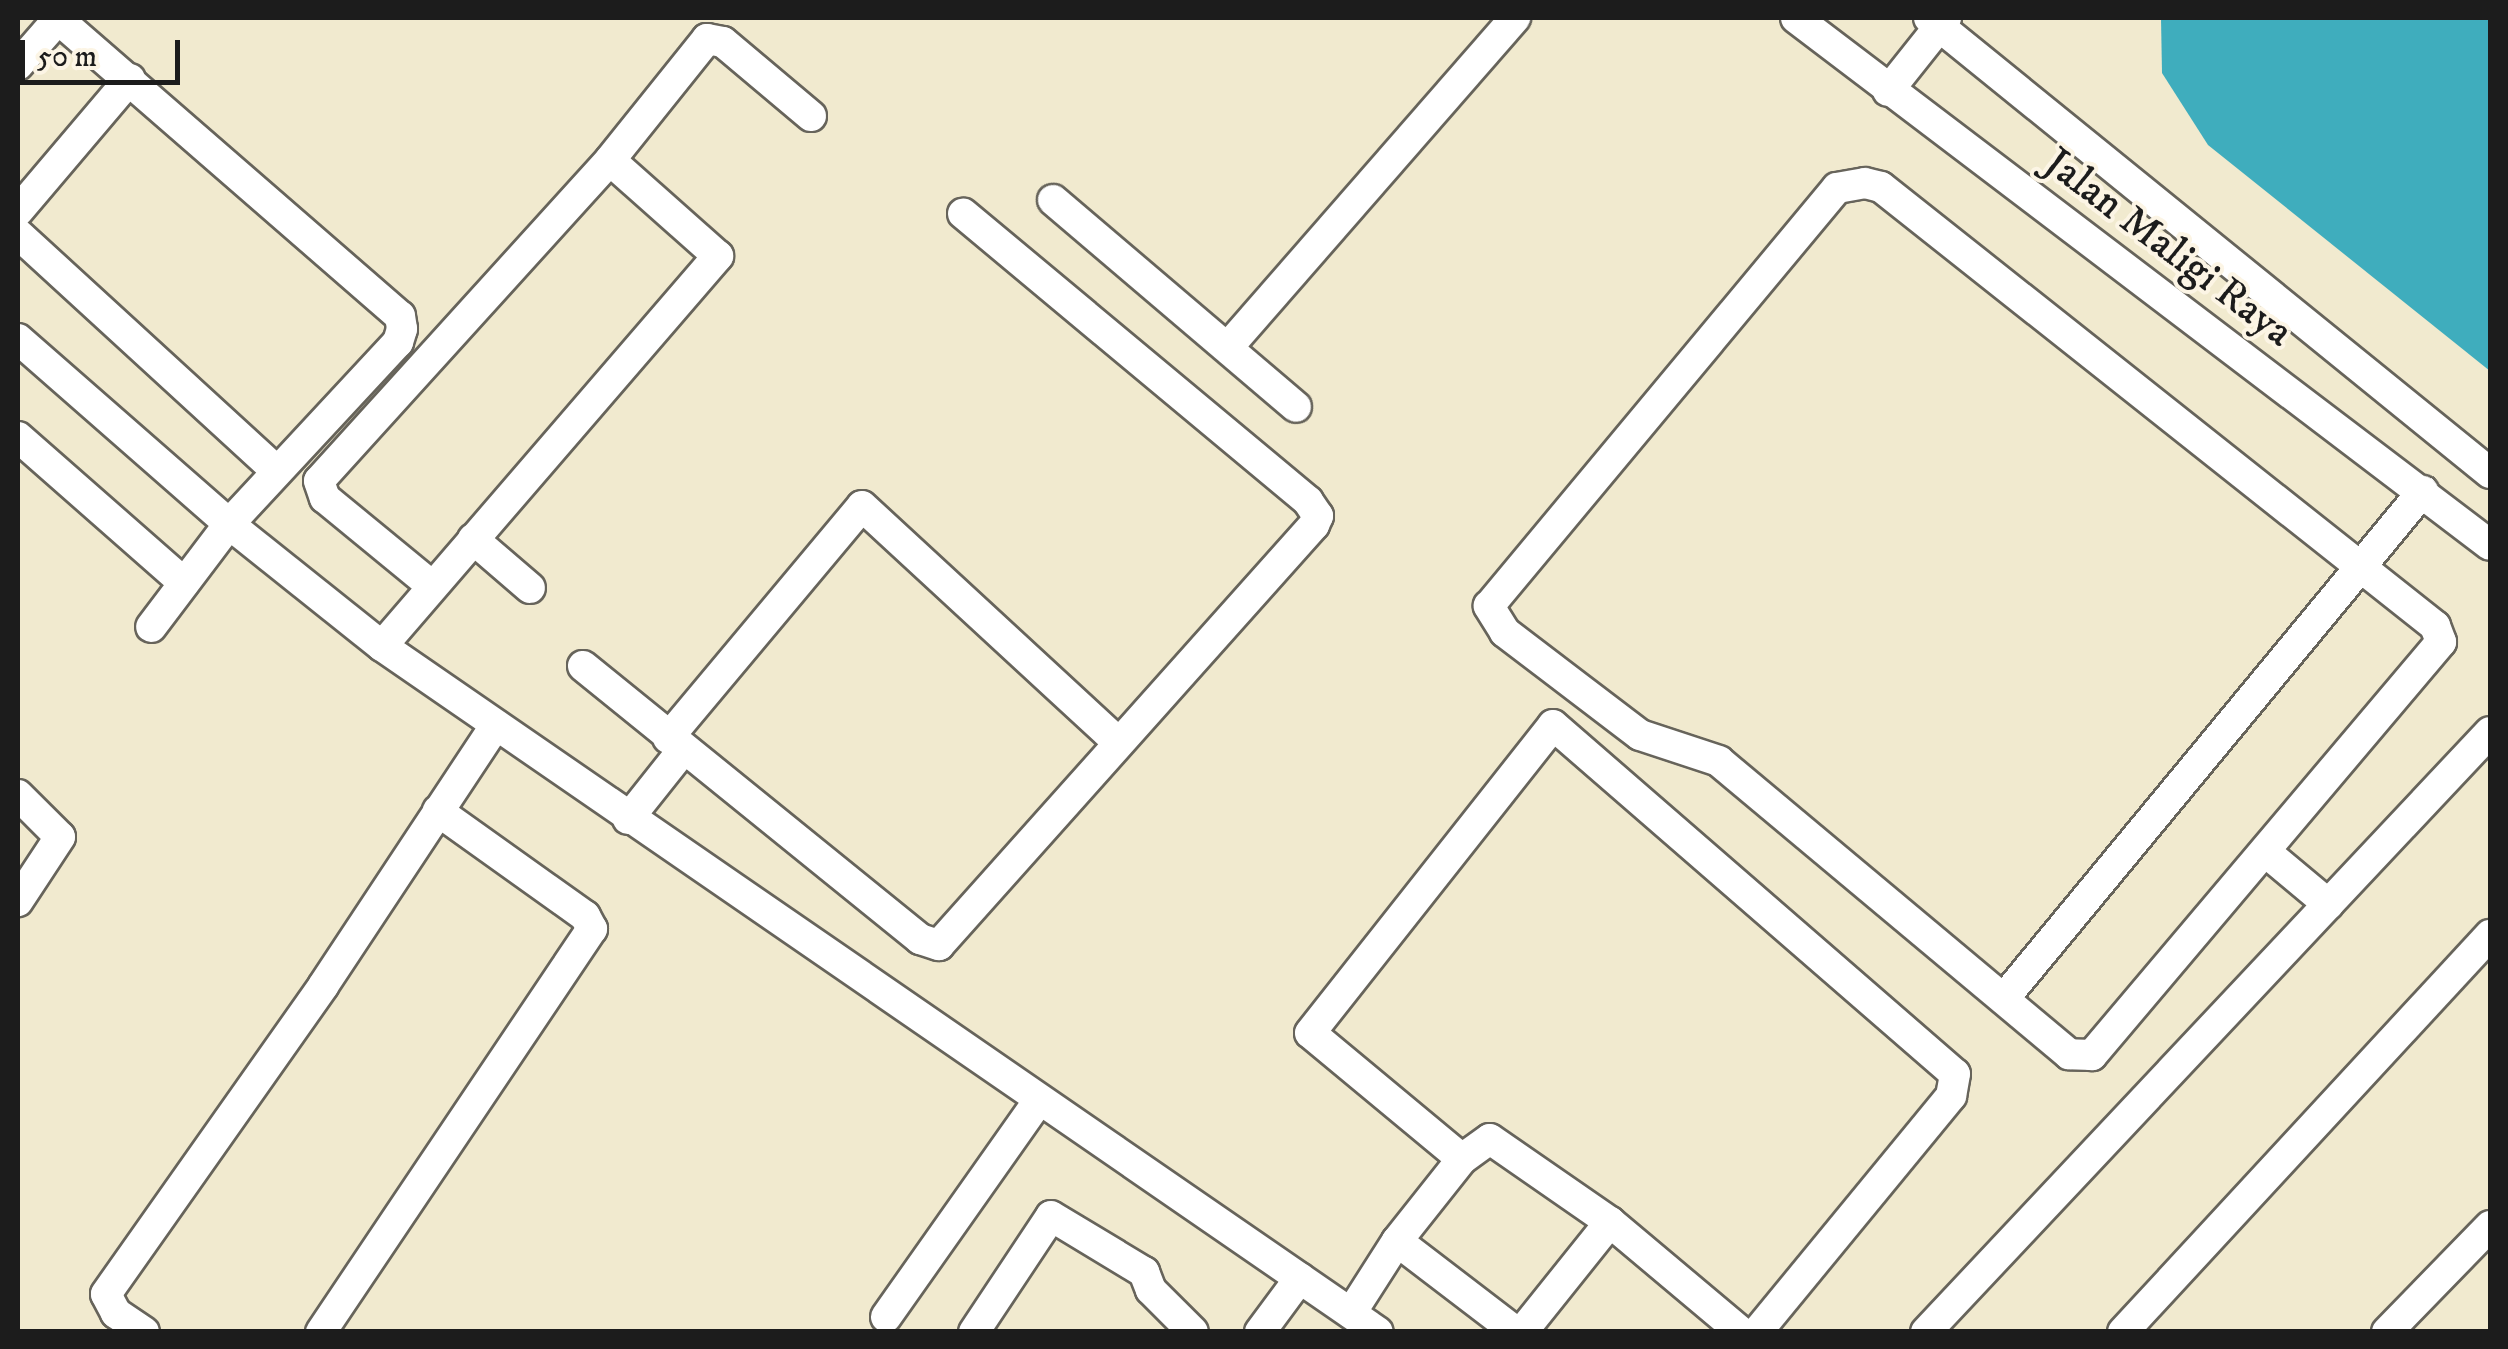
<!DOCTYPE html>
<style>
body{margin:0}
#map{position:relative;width:2508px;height:1349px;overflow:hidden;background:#f1eacf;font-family:"IM FELL DW Pica",serif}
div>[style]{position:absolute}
.water>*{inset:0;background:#3fadbd}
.roads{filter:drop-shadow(2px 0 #67645b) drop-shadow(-2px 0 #67645b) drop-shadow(0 2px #67645b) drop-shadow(0 -2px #67645b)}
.minor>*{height:30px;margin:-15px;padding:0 15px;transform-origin:15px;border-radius:15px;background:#fff}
span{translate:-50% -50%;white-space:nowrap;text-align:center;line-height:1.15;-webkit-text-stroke:8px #fcf5e5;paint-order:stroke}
.street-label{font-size:42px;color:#1c1c1c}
.frame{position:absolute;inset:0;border:20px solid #1c1c1c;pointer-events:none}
.scale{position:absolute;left:20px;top:40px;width:160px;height:45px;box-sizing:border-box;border:5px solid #1c1c1c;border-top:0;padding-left:12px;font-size:30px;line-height:35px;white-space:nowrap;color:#1c1c1c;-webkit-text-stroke:8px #fcf5e5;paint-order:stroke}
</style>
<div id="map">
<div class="water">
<i style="clip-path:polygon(2161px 18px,2490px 18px,2490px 371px,2208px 145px,2162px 73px)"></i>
</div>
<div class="roads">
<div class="minor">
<i style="left:1796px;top:18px;width:871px;rotate:37.21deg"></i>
<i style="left:1929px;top:18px;width:722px;rotate:39.04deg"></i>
<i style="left:58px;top:19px;width:453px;rotate:41deg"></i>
<i style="left:400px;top:316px;width:13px;rotate:81deg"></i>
<i style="left:402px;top:329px;width:14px;rotate:107deg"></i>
<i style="left:398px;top:342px;width:248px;rotate:132.9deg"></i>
<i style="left:229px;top:524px;width:129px;rotate:127.1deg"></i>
<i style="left:18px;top:65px;width:62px;rotate:-48.9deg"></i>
<i style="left:1888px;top:91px;width:93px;rotate:-51.5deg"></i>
<i style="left:610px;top:160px;width:155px;rotate:-51.3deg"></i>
<i style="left:707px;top:39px;width:16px;rotate:11deg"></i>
<i style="left:723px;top:42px;width:115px;rotate:40.1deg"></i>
<i style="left:1865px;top:183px;width:16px;rotate:14deg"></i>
<i style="left:1881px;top:187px;width:707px;rotate:38.39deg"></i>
<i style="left:2435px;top:626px;width:17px;rotate:69deg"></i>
<i style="left:2441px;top:642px;width:541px;rotate:130.2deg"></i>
<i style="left:2092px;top:1055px;width:23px;rotate:-178deg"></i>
<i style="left:2069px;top:1054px;width:456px;rotate:-140.1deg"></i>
<i style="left:1719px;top:761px;width:83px;rotate:-161.8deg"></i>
<i style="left:1640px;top:735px;width:170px;rotate:-142.7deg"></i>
<i style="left:1505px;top:632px;width:31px;rotate:-122deg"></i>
<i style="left:1489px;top:606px;width:544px;rotate:-50.22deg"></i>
<i style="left:1837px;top:188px;width:28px;rotate:-10deg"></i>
<i style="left:1053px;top:200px;width:319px;rotate:40.4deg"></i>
<i style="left:18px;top:211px;width:173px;rotate:-49.7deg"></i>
<i style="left:18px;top:234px;width:351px;rotate:42.5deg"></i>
<i style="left:18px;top:339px;width:281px;rotate:41.2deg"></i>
<i style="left:229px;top:524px;width:196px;rotate:38.6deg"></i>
<i style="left:382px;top:646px;width:1209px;rotate:34.56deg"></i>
<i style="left:1228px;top:347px;width:437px;rotate:-48.9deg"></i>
<i style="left:18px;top:437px;width:221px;rotate:41.3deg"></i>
<i style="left:473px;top:539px;width:75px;rotate:40.7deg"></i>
<i style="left:382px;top:646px;width:515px;rotate:-49.25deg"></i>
<i style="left:718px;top:256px;width:144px;rotate:-138.4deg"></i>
<i style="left:610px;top:160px;width:433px;rotate:132.2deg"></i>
<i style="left:319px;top:481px;width:18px;rotate:71deg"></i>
<i style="left:325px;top:498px;width:137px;rotate:39.4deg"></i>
<i style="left:583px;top:666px;width:434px;rotate:39deg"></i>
<i style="left:920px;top:939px;width:20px;rotate:18deg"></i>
<i style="left:939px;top:945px;width:563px;rotate:-48.24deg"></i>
<i style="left:1314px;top:525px;width:10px;rotate:-66deg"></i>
<i style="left:1318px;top:516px;width:18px;rotate:-124deg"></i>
<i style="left:1308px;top:501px;width:449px;rotate:-140.2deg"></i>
<i style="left:668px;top:738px;width:302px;rotate:-50.1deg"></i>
<i style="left:862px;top:506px;width:347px;rotate:42.7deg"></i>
<i style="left:18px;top:795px;width:59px;rotate:45deg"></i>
<i style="left:60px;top:837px;width:77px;rotate:123.3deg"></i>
<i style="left:628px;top:819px;width:87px;rotate:-51.5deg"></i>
<i style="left:2267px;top:853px;width:80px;rotate:39.9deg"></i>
<i style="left:2006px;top:996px;width:655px;rotate:-50.45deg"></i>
<i style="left:1462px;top:1159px;width:197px;rotate:-140.3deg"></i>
<i style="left:1310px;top:1033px;width:392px;rotate:-51.7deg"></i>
<i style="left:1553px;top:725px;width:532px;rotate:40.96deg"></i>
<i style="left:1955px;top:1074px;width:22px;rotate:100deg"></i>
<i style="left:1951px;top:1096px;width:306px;rotate:129.4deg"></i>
<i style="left:1397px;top:1241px;width:150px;rotate:37.4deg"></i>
<i style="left:1351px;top:1313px;width:85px;rotate:-57.4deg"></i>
<i style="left:1397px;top:1241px;width:105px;rotate:-51.6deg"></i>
<i style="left:1462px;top:1159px;width:34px;rotate:-36deg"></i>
<i style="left:1490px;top:1139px;width:146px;rotate:34.7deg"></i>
<i style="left:1610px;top:1222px;width:171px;rotate:40deg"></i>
<i style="left:886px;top:1317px;width:266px;rotate:-54.8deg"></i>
<i style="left:144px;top:1332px;width:34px;rotate:-146deg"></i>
<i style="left:116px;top:1313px;width:21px;rotate:-118deg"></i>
<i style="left:106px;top:1294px;width:377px;rotate:-54.8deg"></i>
<i style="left:323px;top:986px;width:313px;rotate:-56.5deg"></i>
<i style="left:321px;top:1332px;width:486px;rotate:-56.1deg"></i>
<i style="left:592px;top:929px;width:15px;rotate:-118deg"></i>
<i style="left:585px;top:916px;width:181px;rotate:-144.5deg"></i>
<i style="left:974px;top:1332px;width:139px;rotate:-56.4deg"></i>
<i style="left:1051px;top:1216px;width:109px;rotate:31.1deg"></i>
<i style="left:1144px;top:1272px;width:19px;rotate:69deg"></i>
<i style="left:1151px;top:1290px;width:59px;rotate:45deg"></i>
<i style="left:1260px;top:1332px;width:67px;rotate:-53.5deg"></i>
<i style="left:1522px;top:1332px;width:141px;rotate:-51.3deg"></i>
<i style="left:1926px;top:1332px;width:823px;rotate:-46.77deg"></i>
<i style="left:2123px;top:1332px;width:541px;rotate:-47.25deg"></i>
<i style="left:2387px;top:1332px;width:148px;rotate:-45.8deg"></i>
</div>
</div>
<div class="street-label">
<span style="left:2168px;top:248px;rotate:37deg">Jalan Maligi Raya</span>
</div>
<div class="frame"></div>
<div class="scale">50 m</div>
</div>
